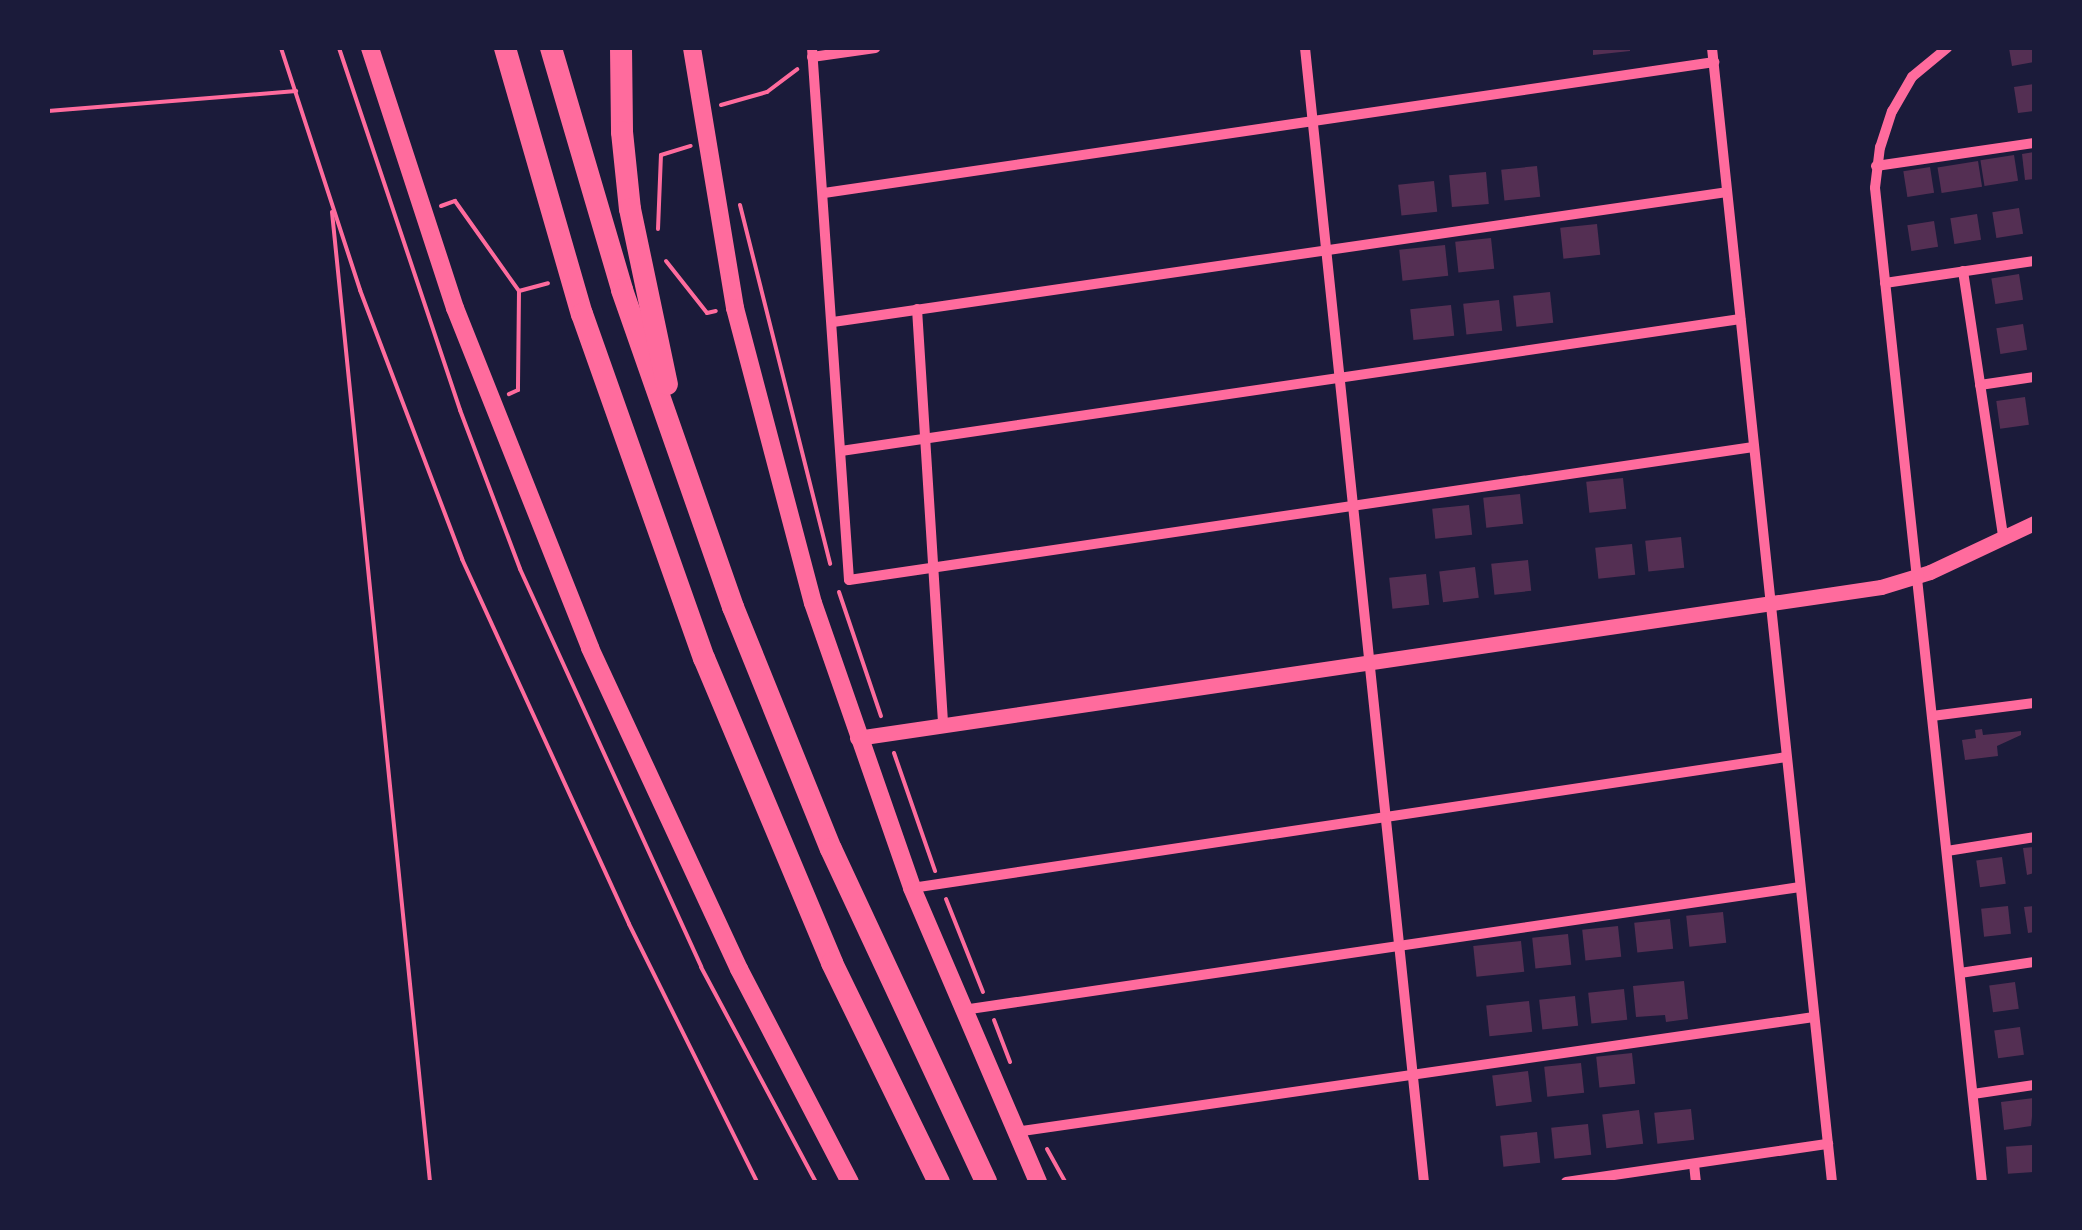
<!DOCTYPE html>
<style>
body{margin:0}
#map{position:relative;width:2082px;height:1230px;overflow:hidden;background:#1b1b3a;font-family:"Sofia Sans Condensed",sans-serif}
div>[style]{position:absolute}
.building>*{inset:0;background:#542f53;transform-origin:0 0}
.path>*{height:4px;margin:-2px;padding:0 2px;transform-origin:2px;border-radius:2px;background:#ff6b9d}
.minor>*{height:10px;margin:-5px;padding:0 5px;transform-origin:5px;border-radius:5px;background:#ff6b9d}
.tertiary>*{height:15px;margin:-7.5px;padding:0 7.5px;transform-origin:7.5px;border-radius:7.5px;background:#ff6b9d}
.secondary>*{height:18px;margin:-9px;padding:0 9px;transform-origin:9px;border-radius:9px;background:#ff6b9d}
.motorway>*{height:22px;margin:-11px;padding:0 11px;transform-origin:11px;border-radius:11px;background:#ff6b9d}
span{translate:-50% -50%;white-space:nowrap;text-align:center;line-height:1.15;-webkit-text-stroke:8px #1b1b3a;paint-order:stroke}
.frame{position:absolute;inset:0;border:50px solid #1b1b3a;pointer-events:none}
</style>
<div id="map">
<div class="building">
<i style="clip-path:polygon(1593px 48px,1630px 48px,1630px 51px,1593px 55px)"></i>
<i style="clip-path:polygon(2009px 48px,2034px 48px,2034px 62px,2012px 66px)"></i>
<i style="clip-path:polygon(2034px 84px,2034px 111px,2018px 113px,2014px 87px)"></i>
<i style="clip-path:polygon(2034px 152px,2034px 179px,2025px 180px,2022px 154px)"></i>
<i style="left:2014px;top:155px;width:26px;height:34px;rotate:81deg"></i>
<i style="left:1978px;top:161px;width:26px;height:41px;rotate:81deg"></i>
<i style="left:1537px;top:166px;width:31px;height:36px;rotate:84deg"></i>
<i style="left:1930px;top:167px;width:26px;height:27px;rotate:81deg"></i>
<i style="left:1486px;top:172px;width:32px;height:37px;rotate:85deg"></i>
<i style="left:1434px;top:181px;width:31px;height:36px;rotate:84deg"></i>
<i style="left:2019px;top:208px;width:26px;height:27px;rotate:81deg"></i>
<i style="left:1977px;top:214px;width:26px;height:27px;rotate:81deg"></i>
<i style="left:1934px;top:221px;width:26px;height:27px;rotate:81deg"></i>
<i style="left:1597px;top:224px;width:31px;height:37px;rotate:84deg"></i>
<i style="left:1491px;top:238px;width:31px;height:36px;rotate:84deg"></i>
<i style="left:1445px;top:245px;width:31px;height:46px;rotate:84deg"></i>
<i style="left:2019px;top:274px;width:26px;height:28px;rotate:81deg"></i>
<i style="left:1550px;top:292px;width:31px;height:37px;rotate:84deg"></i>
<i style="left:1499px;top:300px;width:31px;height:36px;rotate:84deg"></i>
<i style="left:1451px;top:305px;width:31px;height:41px;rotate:84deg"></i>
<i style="left:2023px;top:324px;width:26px;height:27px;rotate:81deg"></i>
<i style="left:2025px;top:397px;width:28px;height:29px;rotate:82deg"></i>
<i style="left:1623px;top:478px;width:31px;height:37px;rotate:84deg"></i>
<i style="left:1520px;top:494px;width:30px;height:37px;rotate:84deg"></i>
<i style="left:1469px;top:505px;width:30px;height:37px;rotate:84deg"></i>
<i style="left:1681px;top:537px;width:31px;height:36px;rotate:84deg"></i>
<i style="left:1632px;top:544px;width:31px;height:37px;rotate:84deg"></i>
<i style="left:1528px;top:560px;width:31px;height:37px;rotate:84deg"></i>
<i style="left:1475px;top:567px;width:31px;height:36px;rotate:83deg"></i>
<i style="left:1426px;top:574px;width:31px;height:37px;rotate:84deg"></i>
<i style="clip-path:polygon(1982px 729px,1983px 735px,2021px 731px,2021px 735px,1997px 746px,1998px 756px,1965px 760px,1962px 740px,1976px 738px,1975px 730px)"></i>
<i style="clip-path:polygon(2034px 847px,2034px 873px,2027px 875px,2023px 848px)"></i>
<i style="left:2002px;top:857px;width:27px;height:26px;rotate:82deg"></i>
<i style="left:2008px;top:906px;width:28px;height:27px;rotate:84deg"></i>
<i style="clip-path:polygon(2034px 906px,2034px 932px,2028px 933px,2024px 907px)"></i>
<i style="left:1723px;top:912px;width:31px;height:37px;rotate:84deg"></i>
<i style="left:1670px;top:919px;width:30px;height:36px;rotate:84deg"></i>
<i style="left:1618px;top:926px;width:31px;height:36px;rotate:84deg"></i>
<i style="left:1568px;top:934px;width:31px;height:36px;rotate:84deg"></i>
<i style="left:1521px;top:941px;width:31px;height:48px;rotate:84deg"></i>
<i style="clip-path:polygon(1684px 981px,1688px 1019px,1666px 1022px,1665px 1015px,1636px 1017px,1633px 986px)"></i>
<i style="left:2015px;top:982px;width:27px;height:26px;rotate:82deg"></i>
<i style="left:1624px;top:989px;width:31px;height:36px;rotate:84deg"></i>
<i style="left:1575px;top:996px;width:30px;height:36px;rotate:84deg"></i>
<i style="left:1529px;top:1001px;width:31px;height:43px;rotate:84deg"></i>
<i style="left:2020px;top:1027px;width:28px;height:26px;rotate:82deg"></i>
<i style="left:1632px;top:1053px;width:31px;height:36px;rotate:84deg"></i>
<i style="left:1581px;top:1063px;width:30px;height:37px;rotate:84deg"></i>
<i style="left:1528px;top:1071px;width:31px;height:36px;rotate:83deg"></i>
<i style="clip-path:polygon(2034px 1098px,2031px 1126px,2004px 1130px,2001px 1102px)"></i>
<i style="left:1691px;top:1109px;width:31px;height:37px;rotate:84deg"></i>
<i style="left:1639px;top:1110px;width:34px;height:37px;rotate:83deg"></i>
<i style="left:1588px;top:1124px;width:31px;height:37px;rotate:84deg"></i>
<i style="left:1537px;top:1132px;width:31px;height:37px;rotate:84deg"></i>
<i style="left:2032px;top:1145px;width:27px;height:26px;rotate:86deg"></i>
</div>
<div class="path">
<i style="left:281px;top:48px;width:255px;rotate:71.9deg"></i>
<i style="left:360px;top:290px;width:288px;rotate:69.2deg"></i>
<i style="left:462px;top:559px;width:401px;rotate:65.4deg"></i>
<i style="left:629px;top:924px;width:288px;rotate:63.6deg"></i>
<i style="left:339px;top:48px;width:382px;rotate:71.5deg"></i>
<i style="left:460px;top:410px;width:170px;rotate:69.3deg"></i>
<i style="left:520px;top:569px;width:437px;rotate:65.5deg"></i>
<i style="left:701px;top:967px;width:244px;rotate:61.9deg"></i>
<i style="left:721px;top:105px;width:48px;rotate:-15.8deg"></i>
<i style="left:767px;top:92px;width:38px;rotate:-37deg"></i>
<i style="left:48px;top:111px;width:249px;rotate:-4.6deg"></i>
<i style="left:740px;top:205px;width:370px;rotate:75.9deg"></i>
<i style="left:441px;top:206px;width:15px;rotate:-20deg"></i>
<i style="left:455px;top:201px;width:110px;rotate:54.6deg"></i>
<i style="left:519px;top:291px;width:99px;rotate:90.6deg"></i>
<i style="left:518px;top:390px;width:10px;rotate:156deg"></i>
<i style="left:332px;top:212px;width:975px;rotate:84.23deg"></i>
<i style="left:658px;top:229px;width:74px;rotate:-87.7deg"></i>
<i style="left:661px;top:155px;width:31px;rotate:-17deg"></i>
<i style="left:666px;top:261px;width:66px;rotate:51.7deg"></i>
<i style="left:707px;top:313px;width:9px;rotate:-13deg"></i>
<i style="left:519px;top:291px;width:30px;rotate:-15deg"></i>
<i style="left:839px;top:592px;width:131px;rotate:71.3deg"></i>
<i style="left:894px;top:753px;width:125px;rotate:70.8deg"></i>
<i style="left:946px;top:899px;width:100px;rotate:68.3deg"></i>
<i style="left:994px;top:1020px;width:45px;rotate:69.1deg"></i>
<i style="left:1047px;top:1149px;width:38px;rotate:61deg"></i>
</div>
<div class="minor">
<i style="left:812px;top:48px;width:533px;rotate:86.02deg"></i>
<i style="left:849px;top:580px;width:914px;rotate:-8.37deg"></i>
<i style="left:1305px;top:48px;width:1140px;rotate:84.01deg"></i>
<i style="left:1712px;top:48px;width:1140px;rotate:83.96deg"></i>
<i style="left:1947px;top:48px;width:45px;rotate:140.4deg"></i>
<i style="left:1912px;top:77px;width:39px;rotate:120deg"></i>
<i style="left:1892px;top:111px;width:38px;rotate:108deg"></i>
<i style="left:1880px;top:147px;width:41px;rotate:97deg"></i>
<i style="left:1875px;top:188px;width:1000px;rotate:83.86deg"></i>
<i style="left:812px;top:57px;width:64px;rotate:-8.1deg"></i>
<i style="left:1876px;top:166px;width:160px;rotate:-8.3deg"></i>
<i style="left:824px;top:193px;width:900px;rotate:-8.37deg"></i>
<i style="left:1963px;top:271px;width:268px;rotate:81.4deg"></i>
<i style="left:1885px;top:283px;width:151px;rotate:-8.4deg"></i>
<i style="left:917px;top:309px;width:417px;rotate:86.4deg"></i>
<i style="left:833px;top:322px;width:903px;rotate:-8.27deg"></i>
<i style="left:1980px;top:385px;width:55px;rotate:-8.4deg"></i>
<i style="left:841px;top:451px;width:909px;rotate:-8.35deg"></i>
<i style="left:1932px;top:716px;width:103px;rotate:-7.3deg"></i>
<i style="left:1947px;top:851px;width:88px;rotate:-9.1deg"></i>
<i style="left:912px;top:888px;width:884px;rotate:-8.52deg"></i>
<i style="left:1960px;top:973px;width:75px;rotate:-8.5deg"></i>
<i style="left:963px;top:1010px;width:846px;rotate:-8.36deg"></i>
<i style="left:1973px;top:1094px;width:62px;rotate:-8.4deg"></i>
<i style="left:1015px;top:1132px;width:807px;rotate:-8.19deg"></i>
<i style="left:1694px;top:1164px;width:18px;rotate:84deg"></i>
<i style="left:1566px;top:1182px;width:265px;rotate:-8.3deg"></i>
</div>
<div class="tertiary">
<i style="left:857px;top:738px;width:1035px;rotate:-8.39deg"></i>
<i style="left:1881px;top:587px;width:51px;rotate:-17deg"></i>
<i style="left:1930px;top:572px;width:115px;rotate:-25.2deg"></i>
</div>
<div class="secondary">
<i style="left:370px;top:48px;width:274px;rotate:71.9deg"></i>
<i style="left:455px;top:308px;width:366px;rotate:68.3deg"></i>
<i style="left:590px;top:648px;width:354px;rotate:65.1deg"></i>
<i style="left:739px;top:969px;width:240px;rotate:62.5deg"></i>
<i style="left:692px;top:48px;width:264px;rotate:80.6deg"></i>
<i style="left:735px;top:308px;width:305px;rotate:75.2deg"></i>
<i style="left:813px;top:603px;width:302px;rotate:70.8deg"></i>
<i style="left:912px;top:888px;width:320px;rotate:66.8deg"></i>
</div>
<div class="motorway">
<i style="left:505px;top:48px;width:277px;rotate:73.9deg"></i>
<i style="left:582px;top:314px;width:365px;rotate:70.5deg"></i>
<i style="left:704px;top:658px;width:331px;rotate:67.2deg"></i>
<i style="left:832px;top:963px;width:244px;rotate:64deg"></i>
<i style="left:551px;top:48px;width:252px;rotate:73.6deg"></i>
<i style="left:622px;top:290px;width:336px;rotate:70.7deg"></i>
<i style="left:733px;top:607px;width:261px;rotate:68deg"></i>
<i style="left:831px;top:849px;width:367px;rotate:65deg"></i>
<i style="left:621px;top:48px;width:84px;rotate:89.3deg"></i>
<i style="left:622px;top:132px;width:77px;rotate:84.1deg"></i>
<i style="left:630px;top:209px;width:179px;rotate:78.1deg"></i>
</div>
<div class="frame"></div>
</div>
